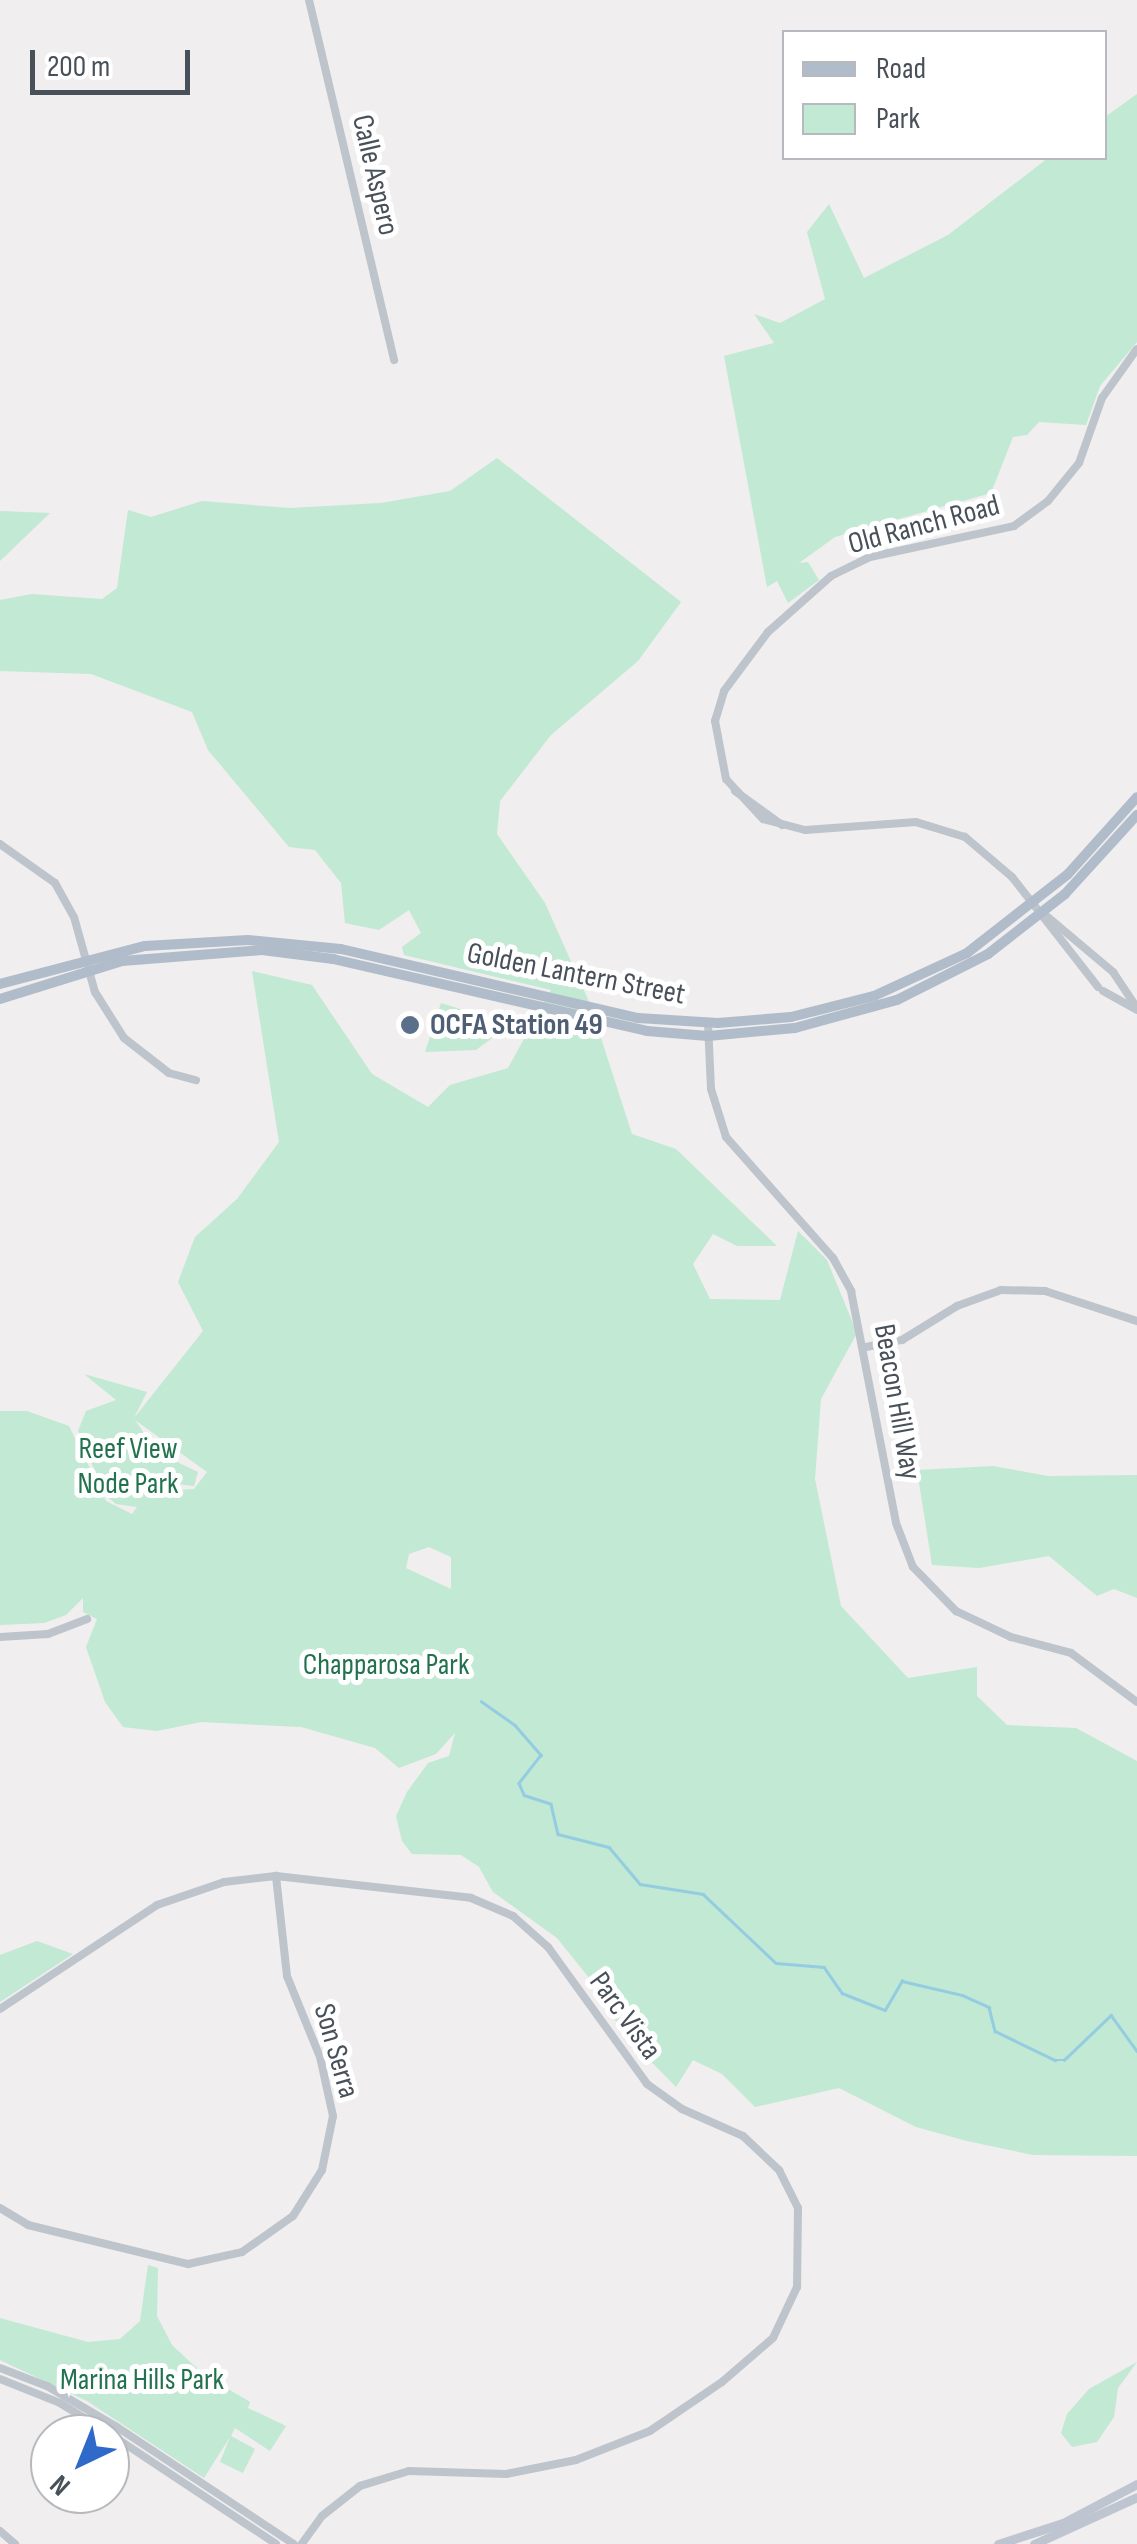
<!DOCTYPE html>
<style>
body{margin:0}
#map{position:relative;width:1137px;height:2544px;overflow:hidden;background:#f0eeee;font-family:"Sofia Sans Condensed",sans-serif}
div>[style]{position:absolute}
.green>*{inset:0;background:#c1e9d3}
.stream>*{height:2.5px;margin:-1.25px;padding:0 1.25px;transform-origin:1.25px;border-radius:1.25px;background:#94cce1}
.tertiary>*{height:8px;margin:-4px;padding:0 4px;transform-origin:4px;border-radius:4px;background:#bec4cb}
.secondary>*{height:9px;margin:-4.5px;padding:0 4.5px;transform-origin:4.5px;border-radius:4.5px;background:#bec5d0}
.primary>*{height:10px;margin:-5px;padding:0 5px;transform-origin:5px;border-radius:5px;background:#b1bcca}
.dots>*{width:28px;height:28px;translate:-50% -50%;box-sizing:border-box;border:5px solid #fff;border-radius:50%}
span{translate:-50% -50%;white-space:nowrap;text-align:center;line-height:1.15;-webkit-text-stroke:10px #fff;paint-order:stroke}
.street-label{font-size:30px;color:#485059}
.service-label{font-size:30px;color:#4e5e75;font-weight:700}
.left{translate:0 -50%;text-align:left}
.park-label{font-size:30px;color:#22724e}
.legend{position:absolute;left:782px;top:30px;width:325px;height:130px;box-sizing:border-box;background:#fff;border:2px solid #b6b9bd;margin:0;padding:12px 18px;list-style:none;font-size:30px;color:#485059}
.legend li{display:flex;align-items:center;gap:20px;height:50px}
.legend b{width:50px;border:2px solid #b6b9bd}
.north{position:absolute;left:30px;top:2414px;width:100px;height:100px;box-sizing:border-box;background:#fff;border:2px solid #b6b9bd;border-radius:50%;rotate:223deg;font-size:28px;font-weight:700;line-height:40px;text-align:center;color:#485059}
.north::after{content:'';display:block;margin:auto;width:35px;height:45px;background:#2f69ca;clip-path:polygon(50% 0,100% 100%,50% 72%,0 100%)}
.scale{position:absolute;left:30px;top:50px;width:160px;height:45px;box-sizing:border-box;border:5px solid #485059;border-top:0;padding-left:12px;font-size:30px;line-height:35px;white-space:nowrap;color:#485059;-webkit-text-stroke:8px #fff;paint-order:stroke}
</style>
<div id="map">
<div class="green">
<i style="clip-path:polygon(1137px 94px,1137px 342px,1100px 386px,1086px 425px,1039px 422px,1027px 435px,1013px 437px,991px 493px,835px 537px,799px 563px,808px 562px,819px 580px,788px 603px,777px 581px,767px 587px,724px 356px,774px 343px,754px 314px,780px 323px,825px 299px,807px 232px,829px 204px,864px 278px,948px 235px,1048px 158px,1104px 158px,1105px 117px)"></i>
<i style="clip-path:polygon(evenodd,497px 458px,681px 602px,638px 661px,551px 735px,500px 801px,497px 834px,545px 903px,590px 1004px,632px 1134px,676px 1149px,777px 1246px,737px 1246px,713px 1234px,693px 1264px,710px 1299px,780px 1300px,798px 1231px,827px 1260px,857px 1333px,821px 1399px,815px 1479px,841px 1606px,908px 1678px,977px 1667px,977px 1696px,1007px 1725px,1076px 1728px,1137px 1761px,1137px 2156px,1033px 2155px,967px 2141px,916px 2127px,839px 2088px,755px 2107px,722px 2074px,693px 2060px,676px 2087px,622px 2032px,594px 1984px,557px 1938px,493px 1892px,479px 1867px,461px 1855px,412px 1854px,402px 1841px,396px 1816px,407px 1792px,428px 1763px,449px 1756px,455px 1733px,436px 1754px,399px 1768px,375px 1748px,301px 1727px,201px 1722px,157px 1731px,123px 1727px,105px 1702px,86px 1647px,97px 1619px,83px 1612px,83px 1598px,66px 1615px,44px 1623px,0 1625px,0 1411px,27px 1411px,69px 1426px,106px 1501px,132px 1514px,137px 1507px,116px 1504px,105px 1495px,78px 1431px,86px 1411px,116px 1400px,84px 1374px,147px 1392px,134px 1418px,203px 1331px,178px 1282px,195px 1237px,237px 1199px,279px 1142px,252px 971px,312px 985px,372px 1074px,428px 1107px,450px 1085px,508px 1068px,551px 990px,404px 955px,402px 947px,421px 933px,409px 910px,379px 930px,345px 923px,341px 883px,315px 850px,289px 847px,208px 750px,192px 712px,91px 674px,0 671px,0 600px,32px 594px,102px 599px,117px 588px,128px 510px,151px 517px,202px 501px,290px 508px,381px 503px,450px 491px,497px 458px,135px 1420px,207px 1472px,194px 1489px,151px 1492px,170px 1483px,194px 1486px,198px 1472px,158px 1453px,135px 1420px,497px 458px,429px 1547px,451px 1557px,451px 1589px,406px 1568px,409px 1554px,429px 1547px)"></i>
<i style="clip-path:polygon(0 511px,50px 513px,0 561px)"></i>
<i style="clip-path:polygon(441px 1003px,502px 1022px,499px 1033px,476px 1050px,425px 1052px)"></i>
<i style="clip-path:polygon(993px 1466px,1048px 1476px,1137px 1475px,1137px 1598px,1114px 1589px,1097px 1596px,1049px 1556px,979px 1568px,932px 1565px,917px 1470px)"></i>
<i style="clip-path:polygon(37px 1941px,73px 1954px,0 2002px,0 1955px)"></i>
<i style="clip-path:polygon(148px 2265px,158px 2268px,157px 2316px,172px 2345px,203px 2374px,250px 2402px,248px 2408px,286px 2426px,270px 2451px,235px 2428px,231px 2436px,255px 2449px,243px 2473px,220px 2462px,230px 2437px,204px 2478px,87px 2401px,0 2360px,0 2318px,88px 2342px,120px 2339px,140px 2321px)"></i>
<i style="clip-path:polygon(1137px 2362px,1118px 2388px,1114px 2417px,1097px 2442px,1072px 2447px,1061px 2433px,1067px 2414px,1089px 2389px)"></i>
</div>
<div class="stream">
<i style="left:481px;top:1701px;width:42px;rotate:35.2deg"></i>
<i style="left:515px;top:1725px;width:40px;rotate:49deg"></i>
<i style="left:541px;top:1755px;width:36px;rotate:128deg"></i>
<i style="left:519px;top:1783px;width:13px;rotate:67deg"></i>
<i style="left:524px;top:1795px;width:28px;rotate:18deg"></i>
<i style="left:551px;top:1804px;width:31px;rotate:77deg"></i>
<i style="left:558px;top:1834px;width:53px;rotate:14.3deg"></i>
<i style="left:609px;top:1847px;width:48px;rotate:50deg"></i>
<i style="left:640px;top:1884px;width:64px;rotate:9deg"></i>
<i style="left:703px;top:1894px;width:100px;rotate:43.4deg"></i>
<i style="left:776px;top:1963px;width:48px;rotate:4.8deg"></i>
<i style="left:824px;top:1967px;width:32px;rotate:55deg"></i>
<i style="left:842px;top:1993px;width:46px;rotate:21.6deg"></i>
<i style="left:885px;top:2010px;width:34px;rotate:-60deg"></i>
<i style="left:902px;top:1981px;width:62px;rotate:13.1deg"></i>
<i style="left:962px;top:1995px;width:30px;rotate:24deg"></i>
<i style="left:989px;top:2007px;width:25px;rotate:76deg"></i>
<i style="left:995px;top:2031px;width:67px;rotate:25.8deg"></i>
<i style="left:1055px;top:2060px;width:9px"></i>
<i style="left:1064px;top:2060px;width:65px;rotate:-43.8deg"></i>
<i style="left:1111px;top:2015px;width:44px;rotate:54.2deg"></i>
</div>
<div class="tertiary">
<i style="left:309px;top:0;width:370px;rotate:76.7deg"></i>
<i style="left:735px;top:791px;width:58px;rotate:35.9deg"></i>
<i style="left:0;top:844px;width:67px;rotate:35.3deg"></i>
<i style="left:55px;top:883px;width:39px;rotate:61deg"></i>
<i style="left:74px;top:917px;width:78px;rotate:74.4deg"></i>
<i style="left:95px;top:992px;width:54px;rotate:57.8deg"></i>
<i style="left:124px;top:1038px;width:57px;rotate:37.9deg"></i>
<i style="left:169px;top:1073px;width:28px;rotate:15deg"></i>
<i style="left:1043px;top:913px;width:92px;rotate:40.1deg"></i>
<i style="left:1113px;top:972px;width:43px;rotate:56.3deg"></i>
<i style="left:1098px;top:987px;width:140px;rotate:-128deg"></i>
<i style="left:1012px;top:877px;width:62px;rotate:-139.6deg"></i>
<i style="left:965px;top:837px;width:51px;rotate:-163deg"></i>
<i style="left:916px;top:822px;width:111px;rotate:175.9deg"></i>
<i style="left:805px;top:830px;width:43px;rotate:-165.3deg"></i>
<i style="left:763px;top:819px;width:54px;rotate:-132.8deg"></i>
<i style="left:726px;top:779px;width:59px;rotate:-100.7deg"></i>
<i style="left:715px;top:721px;width:31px;rotate:-73deg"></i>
<i style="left:724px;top:691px;width:74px;rotate:-53.3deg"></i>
<i style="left:768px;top:632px;width:84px;rotate:-41.6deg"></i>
<i style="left:831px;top:576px;width:43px;rotate:-26deg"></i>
<i style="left:870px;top:557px;width:147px;rotate:-12.1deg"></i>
<i style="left:1014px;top:526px;width:42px;rotate:-36.3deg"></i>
<i style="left:1048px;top:501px;width:49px;rotate:-50.8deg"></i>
<i style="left:1079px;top:463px;width:69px;rotate:-70.5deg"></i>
<i style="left:1102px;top:398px;width:60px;rotate:-54.5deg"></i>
<i style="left:1103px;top:991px;width:39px;rotate:29deg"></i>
<i style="left:708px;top:1023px;width:66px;rotate:87.4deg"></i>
<i style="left:711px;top:1089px;width:50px;rotate:72.6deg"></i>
<i style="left:726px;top:1137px;width:162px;rotate:48.5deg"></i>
<i style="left:833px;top:1258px;width:38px;rotate:61deg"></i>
<i style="left:851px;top:1291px;width:236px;rotate:79deg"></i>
<i style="left:896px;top:1523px;width:47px;rotate:68.9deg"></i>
<i style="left:913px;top:1567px;width:62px;rotate:45.7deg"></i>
<i style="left:956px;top:1611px;width:61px;rotate:25.3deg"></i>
<i style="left:1011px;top:1637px;width:62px;rotate:14.9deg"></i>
<i style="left:1071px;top:1653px;width:82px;rotate:36.6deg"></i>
<i style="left:866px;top:1347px;width:37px;rotate:-11deg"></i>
<i style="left:902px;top:1340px;width:65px;rotate:-31.7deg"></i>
<i style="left:957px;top:1306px;width:47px;rotate:-20deg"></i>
<i style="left:1001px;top:1290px;width:44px;rotate:1.3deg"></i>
<i style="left:1045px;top:1291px;width:97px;rotate:18.1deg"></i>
<i style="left:0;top:1637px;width:48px;rotate:-3.6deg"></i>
<i style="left:48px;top:1634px;width:42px;rotate:-21deg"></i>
<i style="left:0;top:2009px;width:188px;rotate:-33.5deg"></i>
<i style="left:157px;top:1905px;width:71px;rotate:-18.9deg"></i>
<i style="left:224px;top:1882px;width:52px;rotate:-6.6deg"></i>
<i style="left:276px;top:1876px;width:196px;rotate:6.4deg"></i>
<i style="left:471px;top:1898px;width:46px;rotate:23.2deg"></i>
<i style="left:513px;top:1916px;width:47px;rotate:41.5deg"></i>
<i style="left:548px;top:1947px;width:169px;rotate:54.1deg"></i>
<i style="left:647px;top:2084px;width:43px;rotate:35.5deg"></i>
<i style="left:682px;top:2109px;width:67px;rotate:23.9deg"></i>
<i style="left:743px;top:2136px;width:50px;rotate:43.4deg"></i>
<i style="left:779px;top:2170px;width:42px;rotate:63.4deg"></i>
<i style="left:798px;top:2208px;width:79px;rotate:90.7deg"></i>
<i style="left:797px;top:2287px;width:56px;rotate:115.2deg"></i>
<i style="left:773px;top:2338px;width:67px;rotate:139.2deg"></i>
<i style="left:722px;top:2382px;width:87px;rotate:145.8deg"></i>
<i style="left:650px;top:2431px;width:79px;rotate:158.6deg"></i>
<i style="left:576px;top:2460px;width:71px;rotate:168.7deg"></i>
<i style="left:506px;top:2474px;width:97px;rotate:-178.2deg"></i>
<i style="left:409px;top:2471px;width:51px;rotate:163deg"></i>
<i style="left:360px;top:2486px;width:48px;rotate:141.7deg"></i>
<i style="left:322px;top:2516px;width:34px;rotate:126deg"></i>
<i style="left:0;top:2208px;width:33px;rotate:31deg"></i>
<i style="left:28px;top:2225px;width:165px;rotate:13.7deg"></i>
<i style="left:188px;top:2264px;width:55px;rotate:-12.5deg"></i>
<i style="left:242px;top:2252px;width:62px;rotate:-35.2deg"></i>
<i style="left:293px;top:2216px;width:54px;rotate:-57.8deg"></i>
<i style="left:322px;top:2170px;width:55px;rotate:-78.5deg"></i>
<i style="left:333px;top:2116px;width:60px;rotate:-102.4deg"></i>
<i style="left:320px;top:2057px;width:87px;rotate:-112.2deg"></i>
<i style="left:287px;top:1976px;width:101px;rotate:-96.3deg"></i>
<i style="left:0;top:2368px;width:50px;rotate:21deg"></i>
<i style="left:47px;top:2386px;width:81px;rotate:30.4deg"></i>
<i style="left:117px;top:2427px;width:212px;rotate:33.5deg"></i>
<i style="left:0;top:2379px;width:65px;rotate:21.8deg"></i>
<i style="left:60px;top:2403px;width:59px;rotate:31.8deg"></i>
<i style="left:110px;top:2434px;width:199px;rotate:33.5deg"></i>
<i style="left:0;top:2531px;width:20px;rotate:41deg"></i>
</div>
<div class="secondary">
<i style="left:998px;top:2544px;width:68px;rotate:-17.9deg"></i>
<i style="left:1063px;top:2523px;width:84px;rotate:-27.8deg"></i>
<i style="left:1034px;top:2544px;width:113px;rotate:-24.5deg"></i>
</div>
<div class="primary">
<i style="left:0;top:984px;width:150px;rotate:-14.7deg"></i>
<i style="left:145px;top:946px;width:103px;rotate:-3.3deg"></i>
<i style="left:248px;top:940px;width:93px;rotate:5.5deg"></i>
<i style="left:341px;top:949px;width:305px;rotate:13.1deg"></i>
<i style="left:638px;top:1018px;width:80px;rotate:3.6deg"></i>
<i style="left:718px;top:1023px;width:73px;rotate:-4.7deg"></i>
<i style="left:791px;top:1017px;width:86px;rotate:-14.2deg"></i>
<i style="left:874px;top:996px;width:102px;rotate:-24.8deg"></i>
<i style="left:967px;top:953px;width:128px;rotate:-38deg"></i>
<i style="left:1068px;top:874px;width:103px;rotate:-48.1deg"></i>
<i style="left:0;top:999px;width:128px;rotate:-17.3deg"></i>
<i style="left:122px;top:961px;width:140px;rotate:-4.5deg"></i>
<i style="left:262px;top:950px;width:72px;rotate:7.2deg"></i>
<i style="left:333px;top:959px;width:322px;rotate:12.9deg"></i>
<i style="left:647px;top:1031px;width:61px;rotate:4.7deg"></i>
<i style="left:708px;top:1036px;width:87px;rotate:-5.3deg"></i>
<i style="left:795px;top:1028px;width:106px;rotate:-15.4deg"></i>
<i style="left:897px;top:1000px;width:102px;rotate:-26.8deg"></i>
<i style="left:988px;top:954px;width:98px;rotate:-37.9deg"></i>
<i style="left:1065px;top:894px;width:107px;rotate:-47.7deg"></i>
</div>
<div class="dots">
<i style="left:410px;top:1025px;background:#5c6f8a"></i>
</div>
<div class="street-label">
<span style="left:375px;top:175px;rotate:77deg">Calle Aspero</span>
<span style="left:924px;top:525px;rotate:-15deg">Old Ranch Road</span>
<span style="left:576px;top:974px;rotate:11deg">Golden Lantern Street</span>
<span style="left:897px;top:1402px;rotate:80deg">Beacon Hill Way</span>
<span style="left:625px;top:2016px;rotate:54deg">Parc Vista</span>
<span style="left:336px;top:2051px;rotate:74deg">Son Serra</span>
</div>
<div class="service-label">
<span class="left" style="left:430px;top:1025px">OCFA Station 49</span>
</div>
<div class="park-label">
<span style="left:128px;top:1466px">Reef View<br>Node Park</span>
<span style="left:386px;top:1665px">Chapparosa Park</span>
<span style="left:142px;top:2380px">Marina Hills Park</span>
</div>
<ul class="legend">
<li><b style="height:12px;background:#b1bcca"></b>Road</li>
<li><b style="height:28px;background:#c1e9d3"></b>Park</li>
</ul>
<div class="north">N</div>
<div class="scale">200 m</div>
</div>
